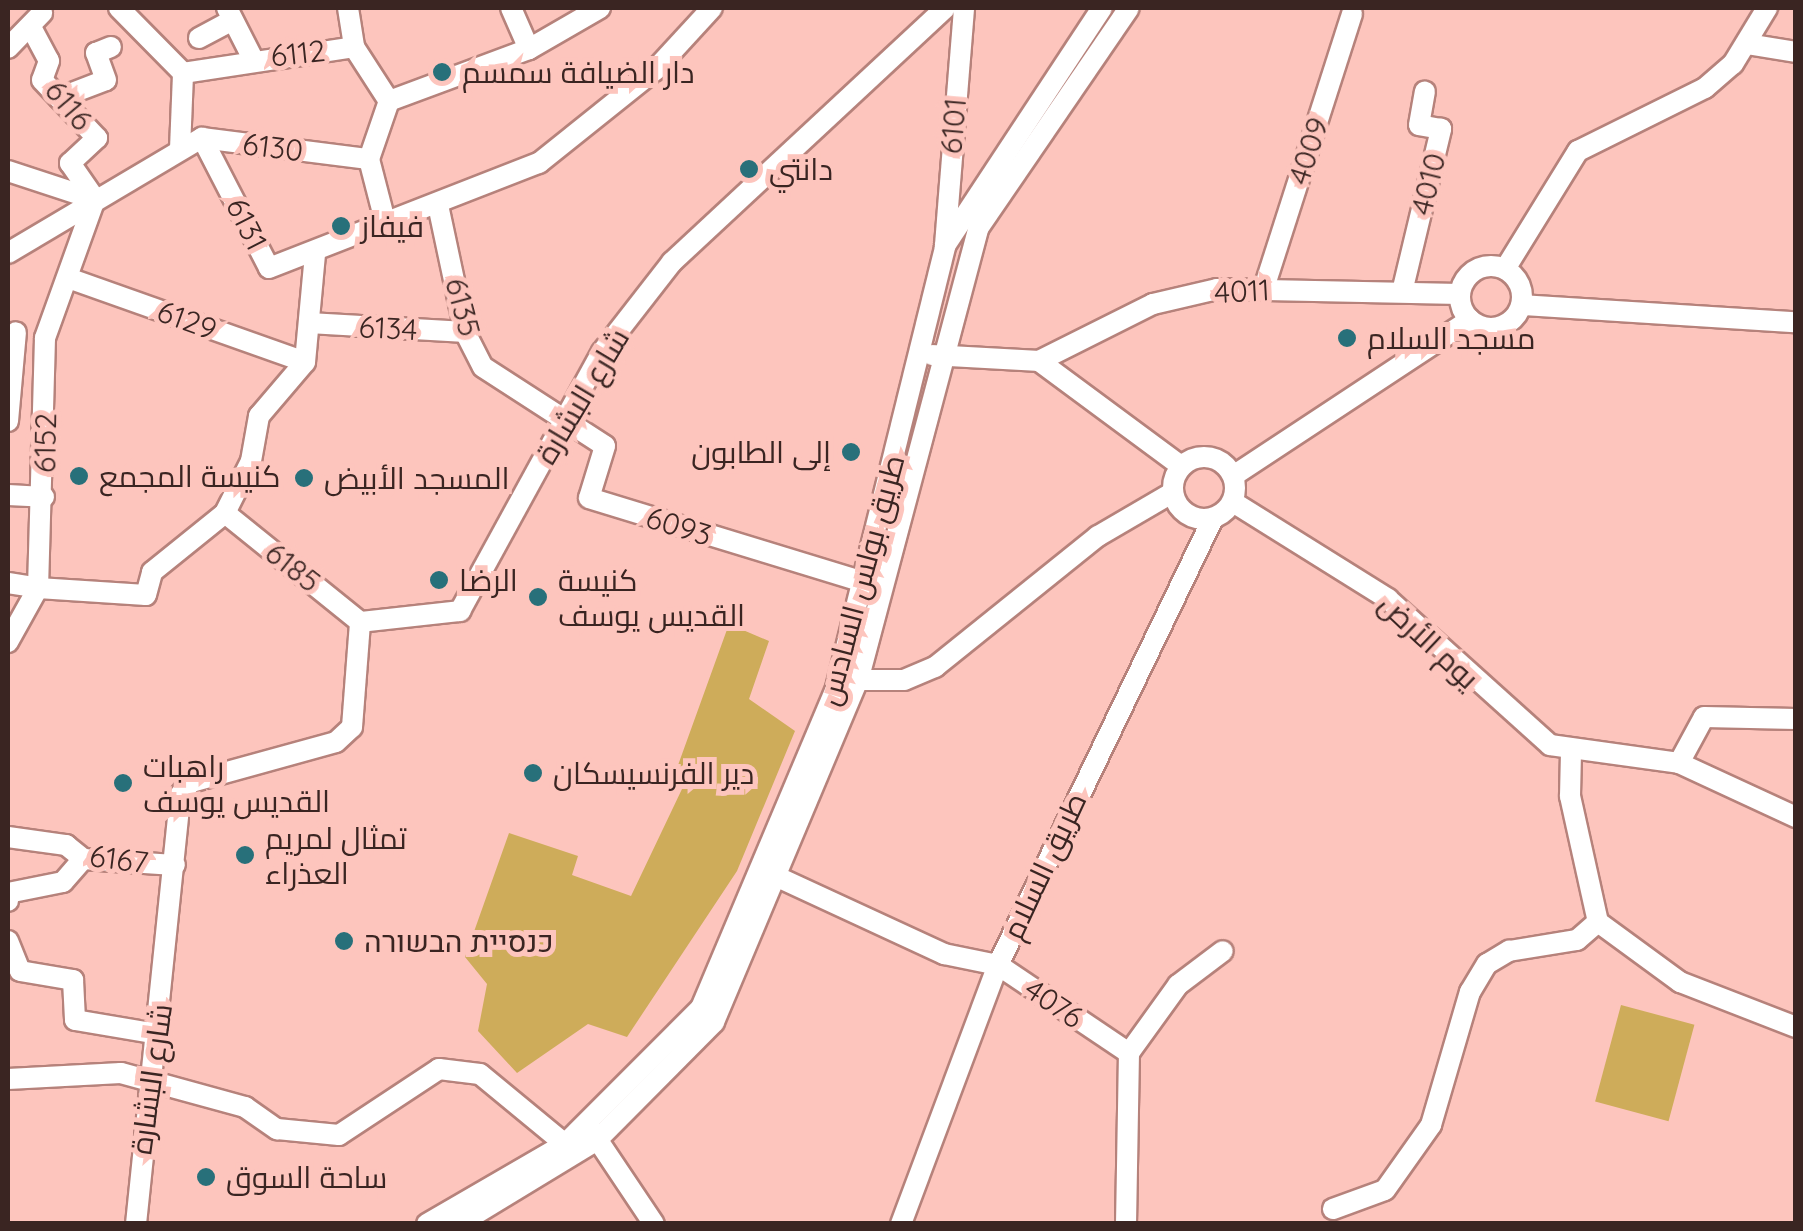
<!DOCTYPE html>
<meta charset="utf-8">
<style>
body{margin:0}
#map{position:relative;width:1803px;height:1231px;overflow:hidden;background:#fdc5bd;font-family:Quicksand,Cairo,Heebo,sans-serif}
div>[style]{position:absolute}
.green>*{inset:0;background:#ceac5a;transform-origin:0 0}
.roads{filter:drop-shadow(2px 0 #b6827b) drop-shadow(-2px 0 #b6827b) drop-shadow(0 2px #b6827b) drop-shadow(0 -2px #b6827b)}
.minor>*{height:20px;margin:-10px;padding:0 10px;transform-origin:10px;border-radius:10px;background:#fff}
.minor>.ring{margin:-10px;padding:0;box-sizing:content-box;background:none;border:20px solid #fff;border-radius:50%}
.dots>*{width:28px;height:28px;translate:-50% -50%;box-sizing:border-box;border:5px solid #fdc5bd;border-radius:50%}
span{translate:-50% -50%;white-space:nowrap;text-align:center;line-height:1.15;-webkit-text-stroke:10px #fdc5bd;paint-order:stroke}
.street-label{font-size:30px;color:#3a2522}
.poi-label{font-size:30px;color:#3a2522}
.left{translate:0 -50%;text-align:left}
.right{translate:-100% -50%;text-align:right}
.frame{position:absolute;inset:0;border:10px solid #3a2522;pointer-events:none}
</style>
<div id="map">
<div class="green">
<i style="clip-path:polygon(729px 624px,769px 641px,749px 699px,795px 731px,737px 871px,627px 1037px,588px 1024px,517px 1073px,478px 1031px,487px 984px,465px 957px,509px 833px,578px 856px,572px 875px,631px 896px,682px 789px,677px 768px)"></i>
<i style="left:1621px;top:1005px;width:76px;height:100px;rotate:15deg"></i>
</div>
<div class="roads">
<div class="minor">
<i style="left:119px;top:8px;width:91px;rotate:45.4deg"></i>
<i style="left:227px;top:8px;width:55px;rotate:63deg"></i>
<i style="left:348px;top:8px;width:39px;rotate:81deg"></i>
<i style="left:354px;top:47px;width:64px;rotate:57.1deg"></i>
<i style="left:511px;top:8px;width:45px;rotate:66.3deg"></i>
<i style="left:32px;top:29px;width:36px;rotate:62deg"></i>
<i style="left:49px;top:61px;width:20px;rotate:110deg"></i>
<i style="left:42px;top:80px;width:80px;rotate:46.5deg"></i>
<i style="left:97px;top:138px;width:37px;rotate:137deg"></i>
<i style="left:70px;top:163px;width:44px;rotate:55.2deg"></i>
<i style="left:199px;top:38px;width:38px;rotate:-28deg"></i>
<i style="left:1747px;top:44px;width:50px;rotate:9.3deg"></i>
<i style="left:8px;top:48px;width:49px;rotate:-45.8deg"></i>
<i style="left:183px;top:73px;width:173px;rotate:-8.6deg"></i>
<i style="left:59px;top:98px;width:50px;rotate:-21deg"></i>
<i style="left:106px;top:80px;width:29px;rotate:-110deg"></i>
<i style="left:96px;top:53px;width:16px;rotate:-22deg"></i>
<i style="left:389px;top:101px;width:149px;rotate:-20.4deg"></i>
<i style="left:529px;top:49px;width:82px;rotate:-30deg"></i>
<i style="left:202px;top:138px;width:146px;rotate:62.7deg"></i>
<i style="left:269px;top:268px;width:290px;rotate:-21.3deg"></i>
<i style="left:539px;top:163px;width:149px;rotate:-38.7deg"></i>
<i style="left:655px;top:70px;width:84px;rotate:-47.4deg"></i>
<i style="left:180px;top:149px;width:76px;rotate:-87.7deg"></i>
<i style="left:8px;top:171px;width:89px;rotate:18.2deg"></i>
<i style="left:95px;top:199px;width:148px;rotate:109.8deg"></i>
<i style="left:45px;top:338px;width:250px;rotate:91.6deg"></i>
<i style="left:38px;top:588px;width:108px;rotate:3.7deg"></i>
<i style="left:146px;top:595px;width:24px;rotate:-75deg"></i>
<i style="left:152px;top:572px;width:94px;rotate:-38.9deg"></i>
<i style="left:225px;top:513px;width:58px;rotate:-63.4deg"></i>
<i style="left:251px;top:461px;width:46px;rotate:-79.9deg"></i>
<i style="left:259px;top:416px;width:71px;rotate:-49.6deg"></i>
<i style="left:438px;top:205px;width:130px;rotate:78deg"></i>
<i style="left:465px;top:332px;width:39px;rotate:63deg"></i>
<i style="left:483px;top:367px;width:145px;rotate:32.9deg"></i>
<i style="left:605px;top:446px;width:54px;rotate:107.1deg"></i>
<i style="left:589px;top:498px;width:287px;rotate:17deg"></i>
<i style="left:385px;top:221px;width:64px;rotate:-104.5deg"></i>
<i style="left:369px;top:159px;width:61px;rotate:-71deg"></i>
<i style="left:945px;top:245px;width:238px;rotate:-85.4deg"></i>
<i style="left:8px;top:253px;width:226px;rotate:-30.7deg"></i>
<i style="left:202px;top:138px;width:168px;rotate:7.2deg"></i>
<i class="ring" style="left:1460px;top:266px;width:42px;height:42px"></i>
<i style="left:1505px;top:269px;width:139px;rotate:-58.3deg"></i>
<i style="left:1578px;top:151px;width:142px;rotate:-26.4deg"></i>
<i style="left:1705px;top:88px;width:37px;rotate:-41deg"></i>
<i style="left:1733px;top:64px;width:66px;rotate:-58.7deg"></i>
<i style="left:68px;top:278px;width:251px;rotate:19.5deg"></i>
<i style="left:1264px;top:288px;width:288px;rotate:-72.2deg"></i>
<i style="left:1402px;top:292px;width:168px;rotate:-76.5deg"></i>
<i style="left:1441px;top:129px;width:22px;rotate:-170deg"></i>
<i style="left:1419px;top:125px;width:34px;rotate:-80deg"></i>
<i style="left:1522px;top:305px;width:275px;rotate:3.6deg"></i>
<i style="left:310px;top:323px;width:155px;rotate:3.3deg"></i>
<i style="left:932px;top:355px;width:107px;rotate:3.2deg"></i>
<i style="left:1039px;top:361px;width:177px;rotate:36.5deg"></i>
<i style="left:1039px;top:361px;width:127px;rotate:-26.6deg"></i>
<i style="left:1153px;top:304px;width:66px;rotate:-13.2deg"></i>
<i style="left:1217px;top:289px;width:243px;rotate:1.2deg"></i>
<i style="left:305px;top:362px;width:107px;rotate:-84.7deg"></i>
<i style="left:8px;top:421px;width:89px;rotate:-84.9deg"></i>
<i class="ring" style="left:1173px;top:457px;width:42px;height:42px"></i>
<i style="left:1233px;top:476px;width:284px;rotate:-33.4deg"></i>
<i style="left:8px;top:495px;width:36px;rotate:3deg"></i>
<i style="left:1233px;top:502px;width:183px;rotate:32deg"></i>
<i style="left:1388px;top:599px;width:218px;rotate:42deg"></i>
<i style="left:1550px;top:745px;width:130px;rotate:7.9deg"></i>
<i style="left:1679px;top:763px;width:129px;rotate:24.8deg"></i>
<i style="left:225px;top:513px;width:174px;rotate:38.9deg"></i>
<i style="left:8px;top:583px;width:30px;rotate:9deg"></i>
<i style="left:38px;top:588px;width:62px;rotate:119.1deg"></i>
<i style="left:851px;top:680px;width:53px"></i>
<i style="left:904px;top:680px;width:34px;rotate:-23deg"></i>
<i style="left:935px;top:667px;width:209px;rotate:-38.8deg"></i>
<i style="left:1098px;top:536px;width:86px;rotate:-30.2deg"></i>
<i style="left:1571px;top:752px;width:44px;rotate:91.3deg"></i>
<i style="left:1570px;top:796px;width:129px;rotate:77.5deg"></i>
<i style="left:1598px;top:922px;width:102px;rotate:36.2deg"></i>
<i style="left:1680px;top:982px;width:124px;rotate:21.2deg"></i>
<i style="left:1679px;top:763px;width:52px;rotate:-61.5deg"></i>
<i style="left:1704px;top:717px;width:92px;rotate:1.2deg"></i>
<i style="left:8px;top:837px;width:59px;rotate:7.9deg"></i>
<i style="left:66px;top:845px;width:22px;rotate:39deg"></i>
<i style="left:83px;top:859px;width:92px;rotate:3.7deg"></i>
<i style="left:771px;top:874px;width:191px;rotate:24.8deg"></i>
<i style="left:944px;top:954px;width:55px;rotate:11.5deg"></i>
<i style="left:998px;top:965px;width:158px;rotate:33.9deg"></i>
<i style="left:8px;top:901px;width:8px;rotate:-90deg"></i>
<i style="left:8px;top:893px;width:56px;rotate:-11.3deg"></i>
<i style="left:63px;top:882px;width:30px;rotate:-49deg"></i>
<i style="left:8px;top:941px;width:32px;rotate:68deg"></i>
<i style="left:20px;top:971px;width:54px;rotate:9.6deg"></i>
<i style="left:73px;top:980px;width:40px;rotate:87.1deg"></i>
<i style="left:75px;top:1020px;width:84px;rotate:9.6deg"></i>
<i style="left:8px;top:1079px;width:113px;rotate:-3deg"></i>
<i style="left:121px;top:1073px;width:129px;rotate:15.3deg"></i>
<i style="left:245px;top:1107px;width:39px;rotate:35deg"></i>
<i style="left:277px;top:1129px;width:62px;rotate:5.5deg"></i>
<i style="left:339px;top:1135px;width:120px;rotate:-33.4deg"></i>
<i style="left:439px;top:1069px;width:41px;rotate:7deg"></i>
<i style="left:480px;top:1074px;width:110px;rotate:39.5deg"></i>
<i style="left:591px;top:1130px;width:113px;rotate:56.2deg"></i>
<i style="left:1333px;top:1209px;width:55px;rotate:-20.1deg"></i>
<i style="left:1385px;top:1190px;width:80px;rotate:-54.7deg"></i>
<i style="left:1431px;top:1125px;width:139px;rotate:-73.7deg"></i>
<i style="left:1470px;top:992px;width:33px;rotate:-59deg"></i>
<i style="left:1487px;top:964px;width:26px;rotate:-31deg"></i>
<i style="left:1509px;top:951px;width:69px;rotate:-9.2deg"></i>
<i style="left:1577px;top:940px;width:28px;rotate:-41deg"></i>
<i style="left:136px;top:1224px;width:431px;rotate:-84.1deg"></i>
<i style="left:180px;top:795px;width:17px;rotate:-50deg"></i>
<i style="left:191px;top:782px;width:150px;rotate:-15.4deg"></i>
<i style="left:336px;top:742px;width:22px;rotate:-43deg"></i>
<i style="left:352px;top:727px;width:105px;rotate:-85.6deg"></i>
<i style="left:360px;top:622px;width:101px;rotate:-6.3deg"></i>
<i style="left:460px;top:611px;width:295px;rotate:-61.3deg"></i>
<i style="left:602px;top:352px;width:114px;rotate:-52.1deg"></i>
<i style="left:672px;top:262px;width:373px;rotate:-42.9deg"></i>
<i style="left:427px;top:1224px;width:160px;rotate:-30.1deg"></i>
<i style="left:565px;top:1144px;width:192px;rotate:-45deg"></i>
<i style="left:701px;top:1008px;width:347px;rotate:-67.1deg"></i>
<i style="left:836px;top:688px;width:455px;rotate:-76.1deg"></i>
<i style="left:945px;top:246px;width:285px;rotate:-56.6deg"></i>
<i style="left:459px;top:1224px;width:162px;rotate:-31.3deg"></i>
<i style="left:597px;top:1140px;width:166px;rotate:-45.2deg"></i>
<i style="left:714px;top:1022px;width:374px;rotate:-67.2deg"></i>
<i style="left:859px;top:677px;width:466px;rotate:-75.1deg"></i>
<i style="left:979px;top:227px;width:265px;rotate:-55.6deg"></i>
<i style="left:901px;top:1224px;width:277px;rotate:-69.5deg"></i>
<i style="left:998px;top:965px;width:495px;rotate:-64.3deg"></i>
<i style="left:1126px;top:1224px;width:171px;rotate:-89deg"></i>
<i style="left:1129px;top:1053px;width:84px;rotate:-54.2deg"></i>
<i style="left:1178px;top:985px;width:56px;rotate:-37.1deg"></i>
</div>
</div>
<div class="dots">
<i style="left:442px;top:72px;background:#28707a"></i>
<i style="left:749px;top:169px;background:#28707a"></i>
<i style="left:341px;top:226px;background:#28707a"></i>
<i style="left:1347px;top:338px;background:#28707a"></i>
<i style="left:851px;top:452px;background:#28707a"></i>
<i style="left:79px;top:476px;background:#28707a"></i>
<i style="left:304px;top:478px;background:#28707a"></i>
<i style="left:439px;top:580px;background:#28707a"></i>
<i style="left:538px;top:597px;background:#28707a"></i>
<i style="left:533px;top:773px;background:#28707a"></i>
<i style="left:123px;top:783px;background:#28707a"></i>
<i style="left:245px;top:855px;background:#28707a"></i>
<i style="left:344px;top:941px;background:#28707a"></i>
<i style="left:206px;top:1177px;background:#28707a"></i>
</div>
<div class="street-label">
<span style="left:298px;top:53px;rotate:-6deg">6112</span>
<span style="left:69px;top:105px;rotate:50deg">6116</span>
<span style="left:953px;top:126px;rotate:-85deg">6101</span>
<span style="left:273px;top:147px;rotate:7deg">6130</span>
<span style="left:1308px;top:151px;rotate:-72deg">4009</span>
<span style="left:1428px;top:184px;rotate:-76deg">4010</span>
<span style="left:247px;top:224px;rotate:63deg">6131</span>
<span style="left:1242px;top:291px;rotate:-3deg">4011</span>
<span style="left:463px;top:307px;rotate:75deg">6135</span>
<span style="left:187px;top:320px;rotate:20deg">6129</span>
<span style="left:388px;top:328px;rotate:3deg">6134</span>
<span style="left:582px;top:396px;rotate:-59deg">شارع البشارة</span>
<span style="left:45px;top:443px;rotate:-89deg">6152</span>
<span style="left:679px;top:526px;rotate:17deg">6093</span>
<span style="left:293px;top:567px;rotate:38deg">6185</span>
<span style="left:861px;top:580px;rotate:-75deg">طريق بولس السادس</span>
<span style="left:1429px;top:641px;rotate:43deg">يوم الأرض</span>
<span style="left:119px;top:859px;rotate:7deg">6167</span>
<span style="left:1044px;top:866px;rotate:-65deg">طريق السلام</span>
<span style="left:1054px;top:1003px;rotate:34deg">4076</span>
<span style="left:151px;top:1079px;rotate:-82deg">شارع البشارة</span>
</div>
<div class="poi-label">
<span class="left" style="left:462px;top:72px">دار الضيافة سمسم</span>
<span class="left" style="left:769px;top:169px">دانتي</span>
<span class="left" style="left:361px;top:226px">فيفاز</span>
<span class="left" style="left:1367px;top:338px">مسجد السلام</span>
<span class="right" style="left:831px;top:452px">إلى الطابون</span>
<span class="left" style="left:99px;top:476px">كنيسة المجمع</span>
<span class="left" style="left:324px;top:478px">المسجد الأبيض</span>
<span class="left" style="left:459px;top:580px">الرضا</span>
<span class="left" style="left:558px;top:597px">كنيسة<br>القديس يوسف</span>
<span class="left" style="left:143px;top:783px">راهبات<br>القديس يوسف</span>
<span class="left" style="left:553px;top:773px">دير الفرنسيسكان</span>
<span class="left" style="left:265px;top:855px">تمثال لمريم<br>العذراء</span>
<span class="left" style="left:364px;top:941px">כנסיית הבשורה</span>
<span class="left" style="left:226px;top:1177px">ساحة السوق</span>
</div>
<div class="frame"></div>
</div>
